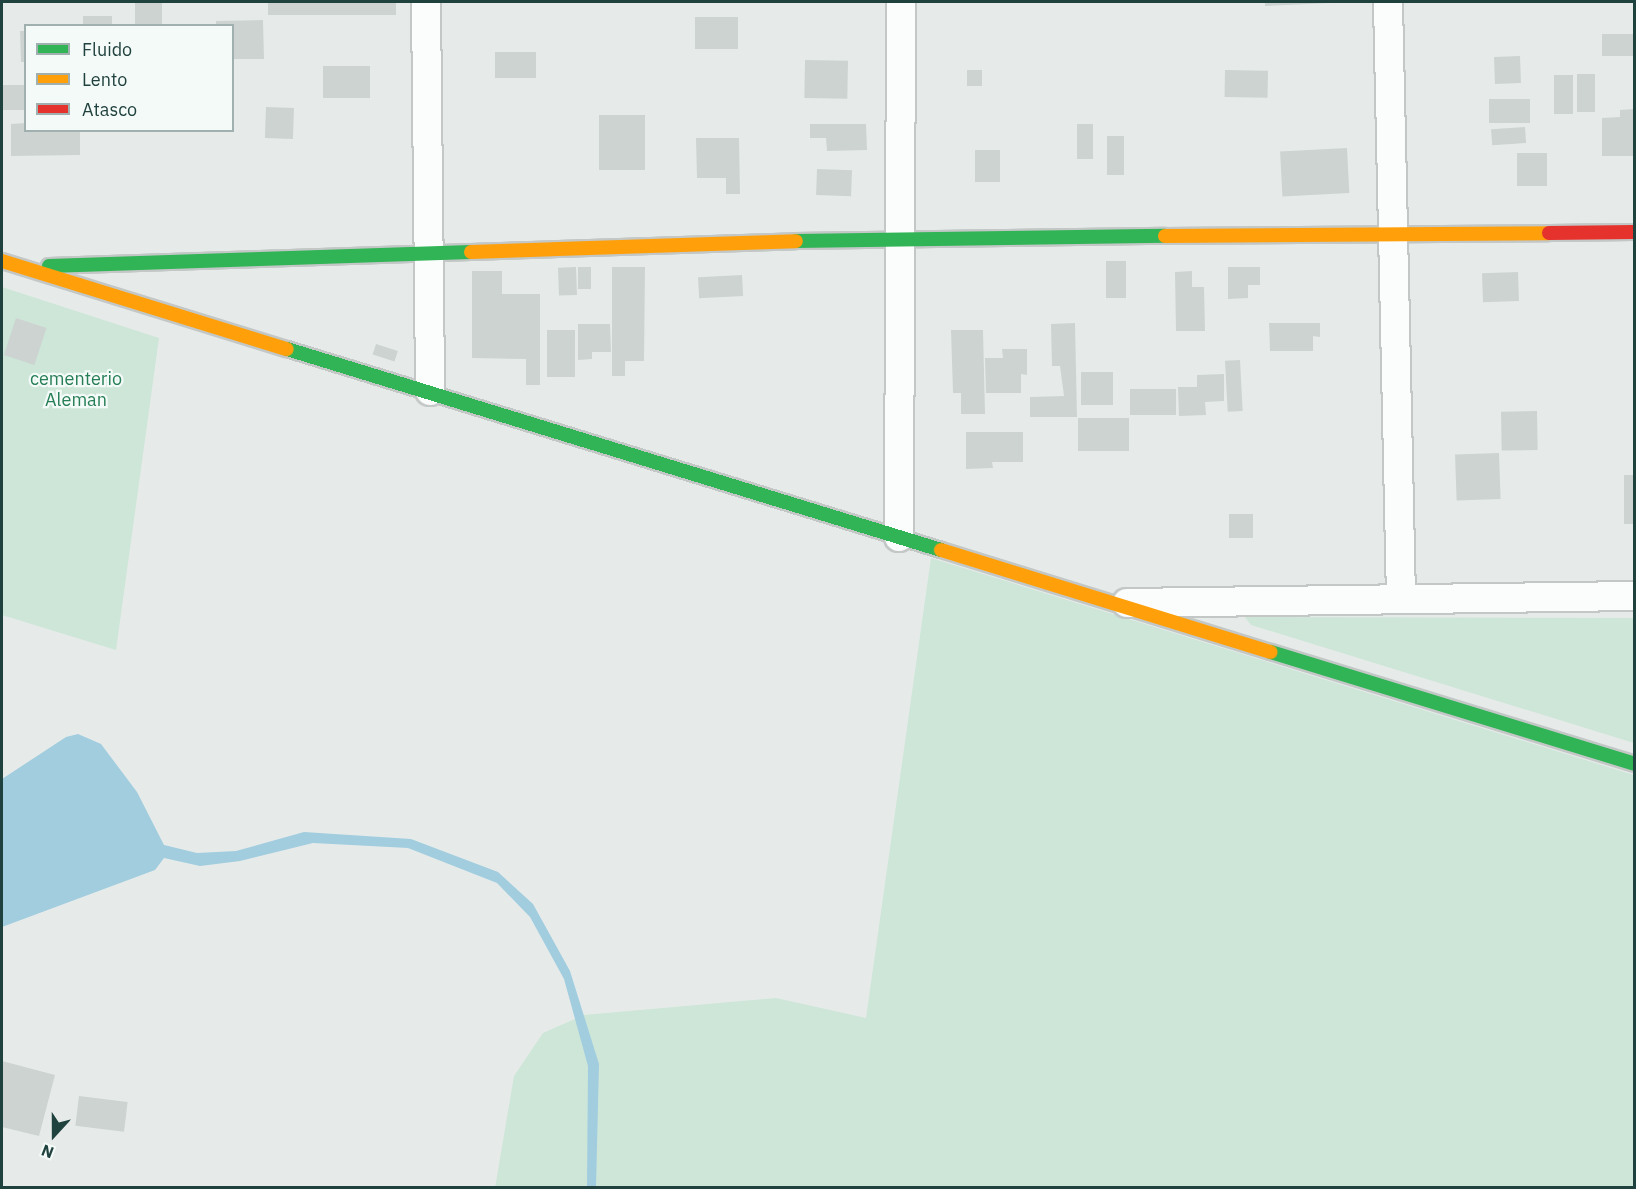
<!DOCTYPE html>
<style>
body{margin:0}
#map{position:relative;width:1636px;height:1189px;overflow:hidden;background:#e6ebea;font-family:"IBM Plex Sans",sans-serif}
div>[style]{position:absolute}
.green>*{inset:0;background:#cde6d8}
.water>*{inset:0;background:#a1cddf}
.building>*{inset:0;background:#ccd3d1;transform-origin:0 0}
.roads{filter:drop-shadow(2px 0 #c3c8c7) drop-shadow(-2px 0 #c3c8c7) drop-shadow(0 2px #c3c8c7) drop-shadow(0 -2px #c3c8c7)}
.street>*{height:28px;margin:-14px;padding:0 14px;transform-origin:14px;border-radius:14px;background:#fbfcfc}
.fast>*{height:14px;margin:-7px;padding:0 7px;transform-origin:7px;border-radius:7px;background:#30b455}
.slow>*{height:14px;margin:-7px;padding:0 7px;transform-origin:7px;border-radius:7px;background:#ff9f0a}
.jam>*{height:14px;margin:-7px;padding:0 7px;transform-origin:7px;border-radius:7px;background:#e5322d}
span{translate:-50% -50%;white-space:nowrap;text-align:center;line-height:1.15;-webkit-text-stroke:4.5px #f4faf8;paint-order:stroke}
.park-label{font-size:18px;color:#257e55}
.frame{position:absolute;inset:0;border:3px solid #20423e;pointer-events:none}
.legend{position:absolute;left:24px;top:24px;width:210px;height:108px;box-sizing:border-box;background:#f4faf8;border:2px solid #9fb0ae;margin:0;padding:8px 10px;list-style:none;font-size:18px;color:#20423e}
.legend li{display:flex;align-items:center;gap:12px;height:30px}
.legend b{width:30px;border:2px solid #9fb0ae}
.north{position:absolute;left:24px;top:1105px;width:60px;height:60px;-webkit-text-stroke:4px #f4faf8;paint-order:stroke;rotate:201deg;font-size:16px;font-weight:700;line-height:24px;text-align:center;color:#20423e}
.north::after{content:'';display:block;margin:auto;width:21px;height:27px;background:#20423e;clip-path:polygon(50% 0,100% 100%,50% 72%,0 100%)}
</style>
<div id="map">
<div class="green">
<i style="clip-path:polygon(2px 287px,159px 338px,116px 650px,2px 615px)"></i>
<i style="clip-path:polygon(931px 558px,1634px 775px,1634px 1187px,495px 1188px,514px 1076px,543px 1033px,584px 1015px,776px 998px,866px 1018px)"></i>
<i style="clip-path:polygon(1245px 617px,1634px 618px,1634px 743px,1251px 625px)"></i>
</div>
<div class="water">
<i style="clip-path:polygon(78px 734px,101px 744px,137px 792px,164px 845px,197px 853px,236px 851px,304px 832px,411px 839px,498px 872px,533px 904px,570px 971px,599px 1064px,596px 1187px,587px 1187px,588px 1066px,564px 979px,530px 917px,497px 883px,408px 848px,313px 843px,240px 861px,200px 866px,164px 858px,155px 870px,2px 927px,2px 779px,66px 737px)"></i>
</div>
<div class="building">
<i style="left:135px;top:2px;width:27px;height:24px"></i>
<i style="left:268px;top:2px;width:128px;height:13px"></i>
<i style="clip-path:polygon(1265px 2px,1330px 2px,1330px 3px,1265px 6px)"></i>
<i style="left:83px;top:16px;width:29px;height:10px"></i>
<i style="left:695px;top:17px;width:43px;height:32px"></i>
<i style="clip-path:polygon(263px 20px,264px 59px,232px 59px,232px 26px,216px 26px,216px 21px)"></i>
<i style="clip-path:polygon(20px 31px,26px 31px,26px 62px,21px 62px)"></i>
<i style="left:1634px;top:34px;width:22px;height:32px;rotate:90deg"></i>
<i style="left:495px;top:52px;width:41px;height:26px"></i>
<i style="left:1520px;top:56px;width:27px;height:26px;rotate:88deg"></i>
<i style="left:805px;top:60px;width:43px;height:38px;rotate:1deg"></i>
<i style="left:370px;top:66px;width:32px;height:47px;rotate:90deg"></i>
<i style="left:967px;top:70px;width:15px;height:16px"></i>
<i style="left:1225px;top:70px;width:43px;height:27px;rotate:1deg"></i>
<i style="left:1577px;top:74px;width:18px;height:38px"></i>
<i style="left:1554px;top:75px;width:19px;height:39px"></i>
<i style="left:2px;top:85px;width:24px;height:25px"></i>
<i style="left:1530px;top:99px;width:24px;height:41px;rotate:90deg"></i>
<i style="left:266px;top:107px;width:28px;height:31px;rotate:2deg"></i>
<i style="clip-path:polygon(1634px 109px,1634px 156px,1602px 156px,1602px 118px,1620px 117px,1620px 110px)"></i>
<i style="left:599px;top:115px;width:46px;height:55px"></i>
<i style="clip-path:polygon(26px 123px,26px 130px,80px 130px,80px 155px,11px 156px,11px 124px)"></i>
<i style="clip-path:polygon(810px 124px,866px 124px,867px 150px,827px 151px,826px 138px,810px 138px)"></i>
<i style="left:1077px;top:124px;width:16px;height:35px"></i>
<i style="left:1525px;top:127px;width:16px;height:34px;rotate:86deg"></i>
<i style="left:1107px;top:136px;width:17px;height:39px"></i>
<i style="clip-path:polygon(696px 138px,739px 138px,740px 194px,726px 194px,726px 178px,697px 178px)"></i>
<i style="left:1347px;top:148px;width:45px;height:67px;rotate:87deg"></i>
<i style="left:975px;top:150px;width:25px;height:32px"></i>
<i style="left:1517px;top:153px;width:30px;height:33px"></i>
<i style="left:817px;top:169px;width:35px;height:26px;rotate:2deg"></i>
<i style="left:1106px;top:261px;width:20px;height:37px"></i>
<i style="left:576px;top:267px;width:28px;height:18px;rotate:88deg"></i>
<i style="left:578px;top:267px;width:13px;height:22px"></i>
<i style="clip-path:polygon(612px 267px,645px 267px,644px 361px,625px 361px,625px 376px,612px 376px)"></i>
<i style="clip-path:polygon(1228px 267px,1260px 267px,1260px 285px,1248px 285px,1248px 298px,1228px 299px)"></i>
<i style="clip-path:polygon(472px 271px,502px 271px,502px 294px,540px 294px,540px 385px,526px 385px,526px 359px,472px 358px)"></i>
<i style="clip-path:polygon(1192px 271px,1192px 287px,1204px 287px,1205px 331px,1176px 331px,1175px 272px)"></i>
<i style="left:1518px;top:272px;width:29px;height:36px;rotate:88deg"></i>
<i style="left:742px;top:275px;width:21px;height:44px;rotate:87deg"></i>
<i style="left:16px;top:318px;width:32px;height:39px;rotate:18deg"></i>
<i style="clip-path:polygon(1075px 323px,1077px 417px,1030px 417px,1030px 397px,1064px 396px,1060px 366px,1052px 366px,1051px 324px)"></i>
<i style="clip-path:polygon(1269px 323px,1320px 323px,1320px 337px,1313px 336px,1313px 351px,1270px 351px)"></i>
<i style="clip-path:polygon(578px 324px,610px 324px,611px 352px,592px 352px,592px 359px,578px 360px)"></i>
<i style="left:547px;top:330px;width:28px;height:47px"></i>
<i style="clip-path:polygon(951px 330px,983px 330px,985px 414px,961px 414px,961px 393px,953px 393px)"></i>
<i style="left:376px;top:344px;width:23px;height:11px;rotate:18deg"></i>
<i style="clip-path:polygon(1002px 349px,1027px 349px,1027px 375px,1021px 374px,1021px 393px,986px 393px,985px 358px,1003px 358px)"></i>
<i style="left:1240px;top:360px;width:51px;height:15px;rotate:87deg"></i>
<i style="left:1081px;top:372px;width:32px;height:33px"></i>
<i style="clip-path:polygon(1224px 374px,1224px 401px,1205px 402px,1206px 415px,1179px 416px,1178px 387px,1197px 387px,1197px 375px)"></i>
<i style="left:1176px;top:389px;width:26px;height:46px;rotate:90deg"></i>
<i style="left:1537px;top:411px;width:39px;height:36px;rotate:89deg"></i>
<i style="left:1129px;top:418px;width:33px;height:51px;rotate:90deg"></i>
<i style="clip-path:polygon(966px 432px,1023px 432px,1023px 462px,992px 462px,993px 468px,966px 469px)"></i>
<i style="left:1499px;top:453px;width:46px;height:44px;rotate:88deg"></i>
<i style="left:1624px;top:475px;width:10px;height:49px"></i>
<i style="left:1229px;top:514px;width:24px;height:24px"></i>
<i style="clip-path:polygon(2px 1061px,55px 1075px,39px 1136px,2px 1127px)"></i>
<i style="left:79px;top:1096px;width:49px;height:30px;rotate:7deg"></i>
</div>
<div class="roads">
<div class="street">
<i style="left:426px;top:2px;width:389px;rotate:89.4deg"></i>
<i style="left:1388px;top:2px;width:597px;rotate:88.75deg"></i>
<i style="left:899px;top:537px;width:535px;rotate:-89.79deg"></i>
<i style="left:1127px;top:603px;width:507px;rotate:-0.79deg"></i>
</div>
<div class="fast">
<i style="left:796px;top:241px;width:369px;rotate:-0.8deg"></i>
<i style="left:49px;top:266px;width:422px;rotate:-1.9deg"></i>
<i style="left:287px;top:349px;width:684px;rotate:17.08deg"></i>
<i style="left:1271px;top:652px;width:380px;rotate:17.1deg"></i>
</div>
<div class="slow">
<i style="left:1165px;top:236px;width:384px;rotate:-0.4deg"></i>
<i style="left:471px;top:252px;width:325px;rotate:-1.9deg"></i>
<i style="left:2px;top:261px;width:298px;rotate:17.2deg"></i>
<i style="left:941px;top:550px;width:345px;rotate:17.2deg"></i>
</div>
<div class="jam">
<i style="left:1549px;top:233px;width:85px;rotate:-0.7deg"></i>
</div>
</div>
<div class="park-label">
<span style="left:76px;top:390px">cementerio<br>Aleman</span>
</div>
<div class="frame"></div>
<ul class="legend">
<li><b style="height:8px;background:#30b455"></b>Fluido</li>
<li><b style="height:8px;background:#ff9f0a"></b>Lento</li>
<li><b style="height:8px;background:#e5322d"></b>Atasco</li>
</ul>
<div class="north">N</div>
</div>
